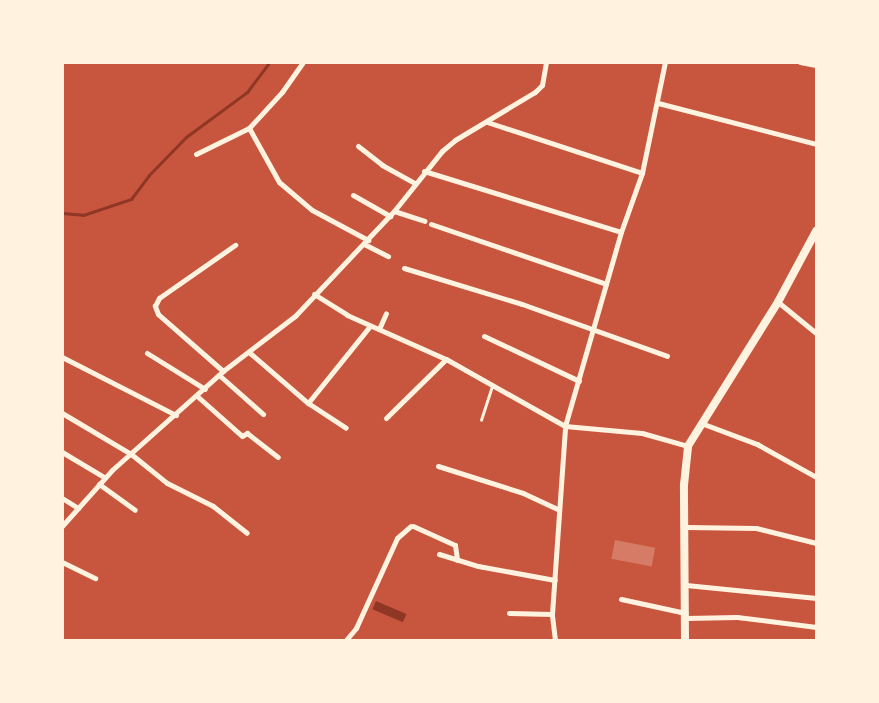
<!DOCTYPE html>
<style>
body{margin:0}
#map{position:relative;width:879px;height:703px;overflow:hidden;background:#c8553d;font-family:"Archivo Narrow",sans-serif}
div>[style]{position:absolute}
.water>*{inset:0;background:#8f3625;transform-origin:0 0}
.stream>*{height:3px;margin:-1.5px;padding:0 1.5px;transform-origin:1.5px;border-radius:1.5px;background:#8f3625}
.building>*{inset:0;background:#d67c66;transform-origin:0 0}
.service>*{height:2.5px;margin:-1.25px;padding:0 1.25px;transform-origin:1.25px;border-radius:1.25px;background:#fff3e0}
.minor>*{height:5px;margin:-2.5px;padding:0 2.5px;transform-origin:2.5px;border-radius:2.5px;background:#fff3e0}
.secondary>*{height:8px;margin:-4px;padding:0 4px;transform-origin:4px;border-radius:4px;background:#fff3e0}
span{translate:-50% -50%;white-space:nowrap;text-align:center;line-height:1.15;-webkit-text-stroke:5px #fff3e0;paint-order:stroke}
.frame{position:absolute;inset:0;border:64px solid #fff3e0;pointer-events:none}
</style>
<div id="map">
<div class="water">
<i style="left:376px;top:601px;width:33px;height:9px;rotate:23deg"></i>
</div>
<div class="stream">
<i style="left:62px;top:213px;width:21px;rotate:5deg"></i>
<i style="left:83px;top:215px;width:51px;rotate:-18.4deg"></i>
<i style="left:131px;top:199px;width:30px;rotate:-53deg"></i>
<i style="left:149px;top:175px;width:53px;rotate:-45.8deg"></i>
<i style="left:186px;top:137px;width:76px;rotate:-36.4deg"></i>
<i style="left:247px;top:92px;width:38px;rotate:-53deg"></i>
</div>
<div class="building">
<i style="left:615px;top:540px;width:41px;height:19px;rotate:11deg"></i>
</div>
<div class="service">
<i style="left:481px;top:420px;width:36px;rotate:-72deg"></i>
</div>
<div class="minor">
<i style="left:800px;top:62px;width:16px;rotate:11deg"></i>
<i style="left:658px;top:103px;width:163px;rotate:14.5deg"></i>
<i style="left:487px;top:122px;width:163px;rotate:18.2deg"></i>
<i style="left:249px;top:128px;width:62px;rotate:60.9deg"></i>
<i style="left:279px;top:182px;width:43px;rotate:40.3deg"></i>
<i style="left:312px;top:210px;width:64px;rotate:28.2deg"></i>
<i style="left:358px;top:146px;width:31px;rotate:38deg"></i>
<i style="left:382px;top:165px;width:38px;rotate:29deg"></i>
<i style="left:196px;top:154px;width:59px;rotate:-26.1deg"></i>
<i style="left:249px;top:128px;width:49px;rotate:-47.5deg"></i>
<i style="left:282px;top:92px;width:37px;rotate:-55deg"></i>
<i style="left:424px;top:171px;width:206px;rotate:17.2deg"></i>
<i style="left:353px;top:195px;width:43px;rotate:29.6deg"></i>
<i style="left:394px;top:211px;width:32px;rotate:18deg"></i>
<i style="left:431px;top:224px;width:185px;rotate:18.9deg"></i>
<i style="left:364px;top:244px;width:27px;rotate:27deg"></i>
<i style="left:404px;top:268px;width:123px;rotate:17deg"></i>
<i style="left:522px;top:304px;width:154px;rotate:19.7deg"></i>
<i style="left:314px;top:294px;width:39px;rotate:32deg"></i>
<i style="left:347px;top:315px;width:108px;rotate:24deg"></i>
<i style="left:446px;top:359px;width:137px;rotate:29.4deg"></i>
<i style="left:565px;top:426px;width:77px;rotate:5.2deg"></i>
<i style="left:642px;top:433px;width:48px;rotate:15.8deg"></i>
<i style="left:778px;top:302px;width:49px;rotate:39.2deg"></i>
<i style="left:379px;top:329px;width:17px;rotate:-66deg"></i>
<i style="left:484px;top:336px;width:105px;rotate:25.3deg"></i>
<i style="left:147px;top:353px;width:68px;rotate:31.8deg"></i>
<i style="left:250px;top:353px;width:77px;rotate:40.8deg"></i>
<i style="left:308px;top:403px;width:45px;rotate:33.3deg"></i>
<i style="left:62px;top:357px;width:128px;rotate:27deg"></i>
<i style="left:223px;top:371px;width:86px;rotate:-138.8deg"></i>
<i style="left:158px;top:314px;width:9px;rotate:-111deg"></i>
<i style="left:155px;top:306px;width:9px;rotate:-63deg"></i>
<i style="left:159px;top:298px;width:93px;rotate:-34.9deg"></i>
<i style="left:219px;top:375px;width:59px;rotate:41.6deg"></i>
<i style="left:197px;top:396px;width:60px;rotate:41.6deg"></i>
<i style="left:242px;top:436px;width:6px;rotate:-31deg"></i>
<i style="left:247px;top:433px;width:39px;rotate:38deg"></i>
<i style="left:308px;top:403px;width:99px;rotate:-51.2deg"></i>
<i style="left:62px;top:413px;width:80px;rotate:30.7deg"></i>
<i style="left:131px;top:454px;width:46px;rotate:38.9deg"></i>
<i style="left:167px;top:483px;width:51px;rotate:26.6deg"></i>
<i style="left:213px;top:506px;width:43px;rotate:38.5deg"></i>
<i style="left:386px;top:418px;width:84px;rotate:-44.5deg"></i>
<i style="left:701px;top:423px;width:60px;rotate:20.6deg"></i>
<i style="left:757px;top:444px;width:68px;rotate:29.2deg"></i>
<i style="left:62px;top:452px;width:49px;rotate:30.8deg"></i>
<i style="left:438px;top:466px;width:89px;rotate:17.6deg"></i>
<i style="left:523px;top:493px;width:38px;rotate:25deg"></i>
<i style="left:99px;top:484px;width:44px;rotate:35.8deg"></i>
<i style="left:62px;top:498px;width:19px;rotate:32deg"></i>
<i style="left:62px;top:526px;width:75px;rotate:-48.2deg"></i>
<i style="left:112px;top:470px;width:149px;rotate:-41.7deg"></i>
<i style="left:223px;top:371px;width:91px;rotate:-37.4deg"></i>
<i style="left:295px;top:316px;width:144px;rotate:-46.7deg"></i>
<i style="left:394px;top:211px;width:77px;rotate:-51.3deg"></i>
<i style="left:442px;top:151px;width:17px;rotate:-40deg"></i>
<i style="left:455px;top:140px;width:93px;rotate:-31deg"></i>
<i style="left:535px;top:92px;width:10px;rotate:-45deg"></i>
<i style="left:542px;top:85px;width:23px;rotate:-80deg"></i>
<i style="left:413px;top:526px;width:46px;rotate:24.3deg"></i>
<i style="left:455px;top:545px;width:15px;rotate:82deg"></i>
<i style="left:686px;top:527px;width:70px;rotate:0.8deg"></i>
<i style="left:756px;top:528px;width:62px;rotate:14deg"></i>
<i style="left:439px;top:554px;width:41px;rotate:17.1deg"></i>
<i style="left:478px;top:566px;width:78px;rotate:10.3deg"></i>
<i style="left:62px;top:562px;width:37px;rotate:26deg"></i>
<i style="left:686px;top:585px;width:131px;rotate:5.7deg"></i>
<i style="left:621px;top:599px;width:66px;rotate:12.2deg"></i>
<i style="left:509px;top:613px;width:43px;rotate:1.3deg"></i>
<i style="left:686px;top:618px;width:51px;rotate:-1.1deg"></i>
<i style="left:737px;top:617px;width:80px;rotate:7.2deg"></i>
<i style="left:346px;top:640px;width:16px;rotate:-50deg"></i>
<i style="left:356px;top:628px;width:99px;rotate:-65.5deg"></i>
<i style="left:397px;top:538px;width:18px;rotate:-41deg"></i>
<i style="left:555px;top:640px;width:26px;rotate:-97deg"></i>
<i style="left:552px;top:614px;width:188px;rotate:-86deg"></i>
<i style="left:565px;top:426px;width:202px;rotate:-73.9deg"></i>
<i style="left:621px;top:232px;width:63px;rotate:-70.4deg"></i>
<i style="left:642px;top:173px;width:113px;rotate:-78.3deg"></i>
</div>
<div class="secondary">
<i style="left:685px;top:640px;width:155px;rotate:-90.4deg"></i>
<i style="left:684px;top:485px;width:39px;rotate:-84deg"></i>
<i style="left:688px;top:446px;width:170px;rotate:-58deg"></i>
<i style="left:778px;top:302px;width:81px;rotate:-61.8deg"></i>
</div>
<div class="frame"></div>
</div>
